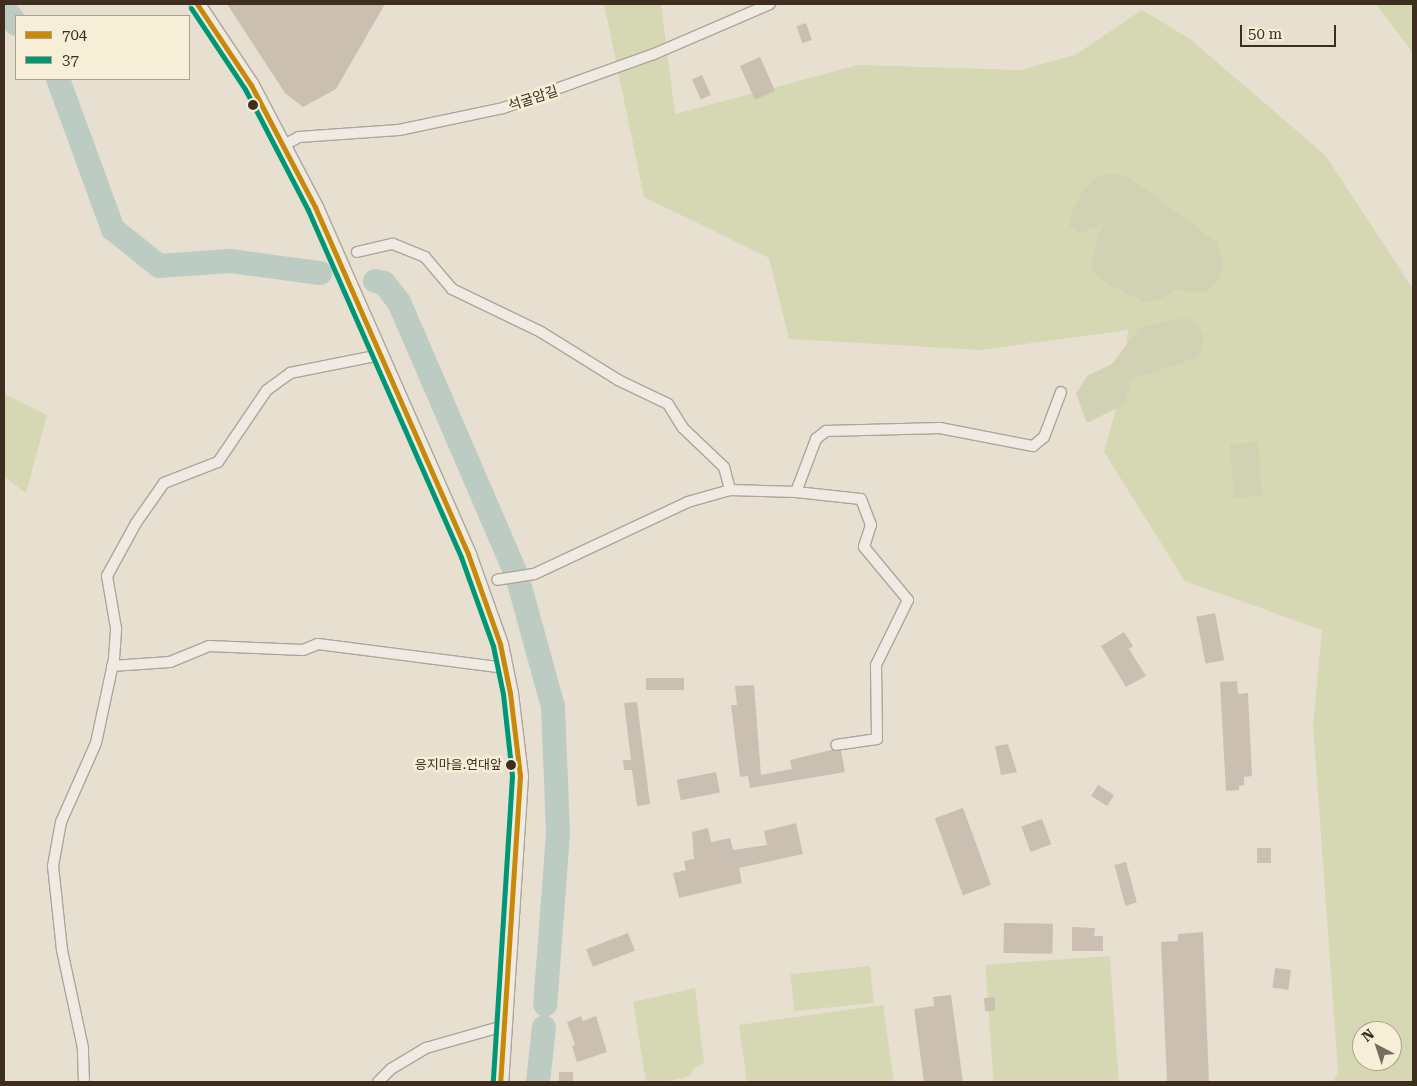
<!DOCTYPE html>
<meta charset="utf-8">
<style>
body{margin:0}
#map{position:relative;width:1417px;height:1086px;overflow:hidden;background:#e7e0d1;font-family:"Roboto Serif","Noto Sans KR",serif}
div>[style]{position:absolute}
.green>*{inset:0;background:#d6d7b3;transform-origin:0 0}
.cemetery>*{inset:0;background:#d1d1b3;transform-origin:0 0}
.river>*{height:24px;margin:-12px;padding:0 12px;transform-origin:12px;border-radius:12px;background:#bcccc2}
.building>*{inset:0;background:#cbbfb2;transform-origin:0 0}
.roads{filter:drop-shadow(1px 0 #ada599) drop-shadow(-1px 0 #ada599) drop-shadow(0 1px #ada599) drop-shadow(0 -1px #ada599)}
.street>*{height:10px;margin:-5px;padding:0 5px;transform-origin:5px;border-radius:5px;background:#efebe3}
.secondary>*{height:15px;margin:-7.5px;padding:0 7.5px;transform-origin:7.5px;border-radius:7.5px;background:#efebe3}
.bus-1>*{height:5px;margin:-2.5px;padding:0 2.5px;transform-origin:2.5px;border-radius:2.5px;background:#c88808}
.bus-2>*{height:5px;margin:-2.5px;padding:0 2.5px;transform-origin:2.5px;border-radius:2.5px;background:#009775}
.dots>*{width:14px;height:14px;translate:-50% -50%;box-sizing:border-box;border:2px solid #f7eed8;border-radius:50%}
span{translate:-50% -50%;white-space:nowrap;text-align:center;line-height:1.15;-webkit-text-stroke:5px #f7eed8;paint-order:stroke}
.bus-label{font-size:13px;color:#3d2e20}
.right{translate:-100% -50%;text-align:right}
.street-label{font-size:14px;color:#3d2e20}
.frame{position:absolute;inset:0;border:5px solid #3d2e20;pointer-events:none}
.legend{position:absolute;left:15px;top:15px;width:175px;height:65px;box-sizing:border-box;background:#f7eed8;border:1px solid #ada18e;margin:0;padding:6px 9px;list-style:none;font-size:15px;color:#3d2e20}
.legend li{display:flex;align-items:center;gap:10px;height:25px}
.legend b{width:25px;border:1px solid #ada18e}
.north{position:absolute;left:1352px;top:1021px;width:50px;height:50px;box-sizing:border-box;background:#f7eed8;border:1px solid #ada18e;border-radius:50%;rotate:320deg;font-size:14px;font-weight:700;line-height:20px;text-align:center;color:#3d2e20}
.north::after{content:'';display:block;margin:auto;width:18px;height:22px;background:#786c5e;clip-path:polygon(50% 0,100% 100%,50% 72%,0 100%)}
.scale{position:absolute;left:1240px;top:25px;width:96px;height:22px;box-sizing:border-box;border:2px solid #3d2e20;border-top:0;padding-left:6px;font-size:15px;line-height:18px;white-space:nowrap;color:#3d2e20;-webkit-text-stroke:4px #f7eed8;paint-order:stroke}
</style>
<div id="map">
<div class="green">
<i style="clip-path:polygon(evenodd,604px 4px,661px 4px,675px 114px,858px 65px,1020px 70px,1075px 55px,1142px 10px,1190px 39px,1326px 156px,1413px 289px,1413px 1082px,1333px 1082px,1338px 1072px,1313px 725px,1322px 630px,1185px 581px,1104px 452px,1124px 380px,1128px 330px,982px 350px,789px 339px,769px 258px,644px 197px,604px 4px,1362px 1031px,1392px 1031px,1392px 1061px,1362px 1061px,1362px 1031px)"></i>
<i style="clip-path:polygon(1376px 4px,1413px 4px,1413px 53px)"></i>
<i style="clip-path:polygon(4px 394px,47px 415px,26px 493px,4px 477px)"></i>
<i style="left:1110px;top:956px;width:126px;height:125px;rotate:86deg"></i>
<i style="left:870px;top:966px;width:37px;height:80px;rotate:84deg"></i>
<i style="clip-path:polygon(695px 988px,704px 1063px,694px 1068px,690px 1076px,666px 1082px,646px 1082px,633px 1002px)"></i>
<i style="clip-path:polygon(883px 1005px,894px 1082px,747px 1082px,739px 1025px)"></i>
</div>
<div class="cemetery">
<i style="clip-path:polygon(1111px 173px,1128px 177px,1217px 242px,1224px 265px,1218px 279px,1207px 291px,1190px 293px,1177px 289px,1162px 298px,1144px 302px,1105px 282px,1090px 268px,1102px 224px,1080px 233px,1070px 227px,1073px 209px,1083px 191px,1097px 177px)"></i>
<i style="clip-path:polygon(1186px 318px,1198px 324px,1204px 336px,1199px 357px,1131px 379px,1125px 404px,1087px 423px,1076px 394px,1087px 376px,1112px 364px,1140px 327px)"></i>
<i style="left:1258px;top:442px;width:54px;height:28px;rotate:86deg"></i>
</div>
<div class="river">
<i style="left:4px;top:8px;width:20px;rotate:53deg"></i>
<i style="left:58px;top:79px;width:160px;rotate:69.9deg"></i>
<i style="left:113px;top:229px;width:59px;rotate:38.8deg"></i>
<i style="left:159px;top:266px;width:71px;rotate:-4deg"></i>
<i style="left:230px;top:261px;width:91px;rotate:7.6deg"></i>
<i style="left:375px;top:281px;width:9px;rotate:13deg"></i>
<i style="left:384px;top:283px;width:24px;rotate:52deg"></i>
<i style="left:399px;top:302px;width:298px;rotate:66.7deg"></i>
<i style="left:517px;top:576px;width:136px;rotate:74.6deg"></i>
<i style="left:553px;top:707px;width:127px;rotate:87.7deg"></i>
<i style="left:558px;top:834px;width:171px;rotate:94.3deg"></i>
<i style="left:538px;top:1082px;width:55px;rotate:-83.8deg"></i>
</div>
<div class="building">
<i style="clip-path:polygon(227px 4px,385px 4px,336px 89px,303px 107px,285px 93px)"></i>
<i style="left:806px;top:23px;width:18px;height:10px;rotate:71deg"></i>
<i style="left:760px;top:57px;width:37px;height:22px;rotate:66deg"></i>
<i style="left:702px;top:75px;width:22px;height:11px;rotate:66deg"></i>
<i style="left:1215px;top:613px;width:48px;height:19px;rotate:79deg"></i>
<i style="clip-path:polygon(1124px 632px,1133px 646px,1129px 649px,1146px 676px,1126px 687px,1101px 646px)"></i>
<i style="left:684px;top:678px;width:12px;height:38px;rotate:90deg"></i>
<i style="clip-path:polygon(1237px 681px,1238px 694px,1248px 693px,1252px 776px,1244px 777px,1244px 785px,1239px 786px,1239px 790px,1226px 791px,1220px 682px)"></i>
<i style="clip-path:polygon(754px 685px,761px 775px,792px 769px,790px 760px,831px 750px,841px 751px,845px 772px,750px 788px,748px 776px,740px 777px,731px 705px,737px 705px,735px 686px)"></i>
<i style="clip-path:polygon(637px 702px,650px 804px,637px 806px,632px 770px,624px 770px,623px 760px,631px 760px,624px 703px)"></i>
<i style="clip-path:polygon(1008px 744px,1017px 772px,1001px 775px,995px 746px)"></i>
<i style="left:716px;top:772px;width:21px;height:40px;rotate:79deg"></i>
<i style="left:1098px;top:785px;width:19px;height:13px;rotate:32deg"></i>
<i style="left:963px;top:808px;width:82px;height:30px;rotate:70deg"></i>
<i style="left:1042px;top:819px;width:27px;height:22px;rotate:70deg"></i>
<i style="clip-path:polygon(796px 823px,803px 854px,739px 868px,742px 883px,679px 898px,673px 873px,686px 870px,684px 861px,694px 859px,692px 832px,708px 828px,711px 842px,730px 838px,733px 850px,767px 845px,764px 831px)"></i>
<i style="left:1257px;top:848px;width:14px;height:15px"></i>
<i style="left:1126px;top:862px;width:42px;height:12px;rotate:75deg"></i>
<i style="left:1004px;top:923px;width:49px;height:30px;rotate:1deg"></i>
<i style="clip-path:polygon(1072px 927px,1095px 928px,1094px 936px,1103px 936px,1103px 951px,1072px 951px)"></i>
<i style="clip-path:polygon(1203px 932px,1209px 1082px,1167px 1082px,1161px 942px,1178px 941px,1178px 934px)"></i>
<i style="left:628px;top:933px;width:19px;height:45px;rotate:69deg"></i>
<i style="left:1275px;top:968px;width:16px;height:20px;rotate:7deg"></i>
<i style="clip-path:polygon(951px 995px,963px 1082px,924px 1082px,914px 1009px,934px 1006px,933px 997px)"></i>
<i style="clip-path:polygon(995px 997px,995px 1011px,985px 1011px,984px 998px)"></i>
<i style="clip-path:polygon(581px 1016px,583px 1021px,596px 1016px,607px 1052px,577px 1062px,572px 1046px,575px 1045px,567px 1022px)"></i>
<i style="left:559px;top:1072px;width:14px;height:10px"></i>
</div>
<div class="roads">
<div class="street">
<i style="left:284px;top:145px;width:17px;rotate:-28deg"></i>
<i style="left:299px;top:137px;width:100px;rotate:-4deg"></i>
<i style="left:399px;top:130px;width:106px;rotate:-11.9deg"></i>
<i style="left:503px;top:108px;width:160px;rotate:-19.7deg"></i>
<i style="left:654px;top:54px;width:126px;rotate:-23.3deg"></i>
<i style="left:357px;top:252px;width:37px;rotate:-13deg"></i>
<i style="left:393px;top:244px;width:35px;rotate:22deg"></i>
<i style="left:425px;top:257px;width:42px;rotate:49.8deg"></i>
<i style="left:452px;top:289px;width:99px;rotate:25.8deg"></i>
<i style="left:541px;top:332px;width:91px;rotate:31.9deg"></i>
<i style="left:618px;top:380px;width:55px;rotate:25.6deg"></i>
<i style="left:668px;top:404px;width:28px;rotate:58deg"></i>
<i style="left:683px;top:428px;width:57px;rotate:43.6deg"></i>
<i style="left:724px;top:467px;width:24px;rotate:75deg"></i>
<i style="left:730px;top:490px;width:44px;rotate:164.1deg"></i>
<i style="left:688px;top:502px;width:170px;rotate:154.9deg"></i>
<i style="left:534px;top:574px;width:37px;rotate:171deg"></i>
<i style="left:730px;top:490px;width:66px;rotate:1.7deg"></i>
<i style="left:796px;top:492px;width:57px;rotate:-69.3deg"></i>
<i style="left:816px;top:439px;width:13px;rotate:-39deg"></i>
<i style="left:826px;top:431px;width:114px;rotate:-1.5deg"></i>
<i style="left:940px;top:428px;width:95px;rotate:11deg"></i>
<i style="left:1033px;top:446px;width:14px;rotate:-39deg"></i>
<i style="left:1044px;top:437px;width:48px;rotate:-69.3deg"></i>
<i style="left:796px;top:492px;width:65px;rotate:6.1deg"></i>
<i style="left:861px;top:499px;width:28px;rotate:69deg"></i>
<i style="left:871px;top:525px;width:23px;rotate:108deg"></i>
<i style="left:864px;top:547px;width:69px;rotate:50.3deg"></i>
<i style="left:908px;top:600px;width:72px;rotate:116.2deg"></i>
<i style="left:876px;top:665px;width:74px;rotate:89.2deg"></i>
<i style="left:877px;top:739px;width:41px;rotate:171.7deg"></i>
<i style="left:112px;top:666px;width:58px;rotate:-3.9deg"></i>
<i style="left:170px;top:662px;width:42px;rotate:-22.3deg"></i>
<i style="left:209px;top:646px;width:94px;rotate:2.4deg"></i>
<i style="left:303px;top:650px;width:16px;rotate:-22deg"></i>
<i style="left:318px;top:644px;width:189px;rotate:7.3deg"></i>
<i style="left:84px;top:1082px;width:34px;rotate:-92deg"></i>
<i style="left:83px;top:1048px;width:100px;rotate:-102.1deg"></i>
<i style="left:62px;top:950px;width:84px;rotate:-96.1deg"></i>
<i style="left:53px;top:866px;width:45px;rotate:-79.7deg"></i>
<i style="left:61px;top:822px;width:86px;rotate:-66.1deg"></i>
<i style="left:96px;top:743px;width:86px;rotate:-77.9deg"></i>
<i style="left:114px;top:659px;width:31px;rotate:-86deg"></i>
<i style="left:116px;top:628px;width:53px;rotate:-99.8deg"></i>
<i style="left:107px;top:576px;width:60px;rotate:-61.3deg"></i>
<i style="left:136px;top:523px;width:49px;rotate:-55deg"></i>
<i style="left:164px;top:483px;width:58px;rotate:-21.3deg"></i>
<i style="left:218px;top:462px;width:87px;rotate:-55.8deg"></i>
<i style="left:267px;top:390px;width:29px;rotate:-36deg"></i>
<i style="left:290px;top:373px;width:92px;rotate:-11.3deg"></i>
<i style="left:378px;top:1082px;width:18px;rotate:-45deg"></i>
<i style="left:391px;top:1069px;width:41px;rotate:-31deg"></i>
<i style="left:426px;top:1048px;width:80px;rotate:-15.9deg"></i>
</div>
<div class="secondary">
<i style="left:197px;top:4px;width:97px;rotate:56.3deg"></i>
<i style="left:251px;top:85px;width:138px;rotate:62.3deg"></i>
<i style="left:315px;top:207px;width:379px;rotate:66.2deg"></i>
<i style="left:468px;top:554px;width:96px;rotate:70.4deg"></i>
<i style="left:500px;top:644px;width:50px;rotate:78.5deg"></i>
<i style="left:510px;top:693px;width:84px;rotate:83.1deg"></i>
<i style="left:520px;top:776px;width:307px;rotate:93.7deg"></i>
</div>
</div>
<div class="bus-1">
<i style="left:197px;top:4px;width:97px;rotate:56.3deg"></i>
<i style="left:251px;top:85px;width:138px;rotate:62.3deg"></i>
<i style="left:315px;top:207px;width:379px;rotate:66.2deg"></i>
<i style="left:468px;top:554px;width:96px;rotate:70.4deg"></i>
<i style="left:500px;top:644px;width:50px;rotate:78.5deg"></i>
<i style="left:510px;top:693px;width:84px;rotate:83.1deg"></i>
<i style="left:520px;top:776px;width:307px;rotate:93.7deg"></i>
</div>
<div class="bus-2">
<i style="left:191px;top:8px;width:97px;rotate:56.3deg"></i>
<i style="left:245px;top:89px;width:136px;rotate:62.5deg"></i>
<i style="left:308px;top:210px;width:379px;rotate:66.2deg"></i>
<i style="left:461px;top:557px;width:95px;rotate:70.2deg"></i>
<i style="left:493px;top:646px;width:49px;rotate:78.2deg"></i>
<i style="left:503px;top:694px;width:82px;rotate:83.7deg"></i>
<i style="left:512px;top:776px;width:307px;rotate:93.6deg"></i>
</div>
<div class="dots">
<i style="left:253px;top:105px;background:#3d2e20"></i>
<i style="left:511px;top:765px;background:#3d2e20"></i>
</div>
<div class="bus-label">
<span class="right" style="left:502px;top:765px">응지마을.연대앞</span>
</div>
<div class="street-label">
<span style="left:533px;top:98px;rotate:-18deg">석굴암길</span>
</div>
<div class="frame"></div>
<ul class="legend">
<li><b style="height:6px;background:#c88808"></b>704</li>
<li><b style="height:6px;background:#009775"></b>37</li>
</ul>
<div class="north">N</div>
<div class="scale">50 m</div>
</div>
